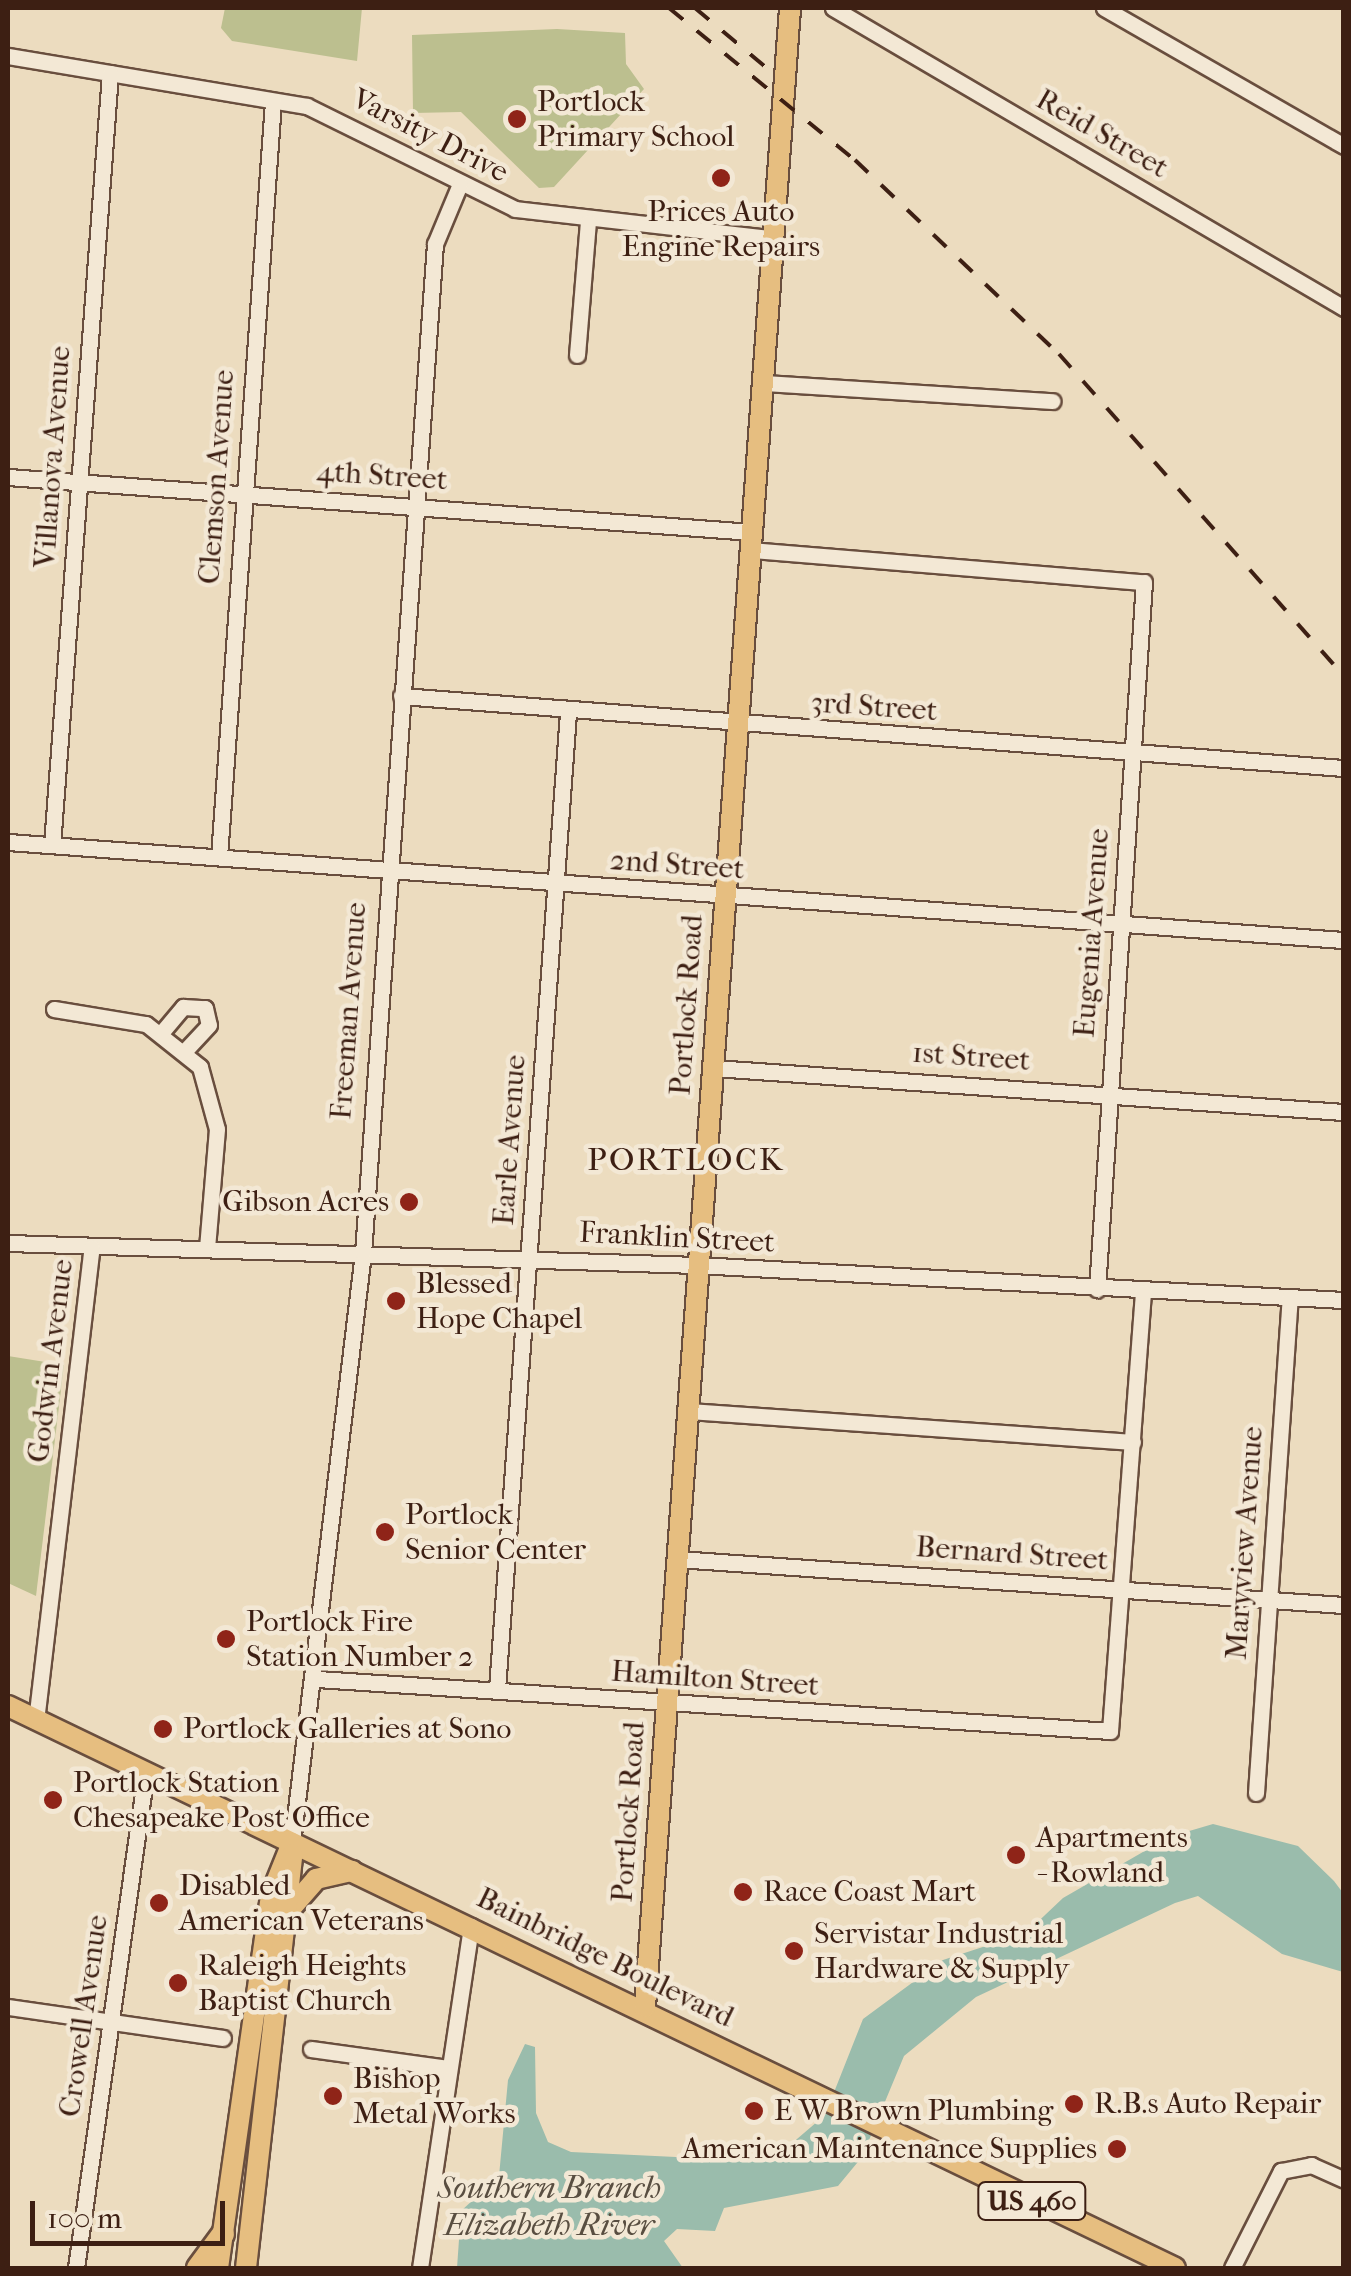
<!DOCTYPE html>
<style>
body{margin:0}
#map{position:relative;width:1351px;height:2276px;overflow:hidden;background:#ecdcbf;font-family:"IM FELL French Canon",serif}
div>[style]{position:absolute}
.green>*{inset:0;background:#bcbf8f}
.water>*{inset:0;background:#9abcac}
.roads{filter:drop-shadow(2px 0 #694e3e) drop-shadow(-2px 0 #694e3e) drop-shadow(0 2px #694e3e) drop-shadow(0 -2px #694e3e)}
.minor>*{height:15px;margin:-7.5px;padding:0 7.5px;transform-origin:7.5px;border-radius:7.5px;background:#f3e8d5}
.major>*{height:20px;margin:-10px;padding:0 10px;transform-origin:10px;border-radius:10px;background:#e6be80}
.highway>*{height:22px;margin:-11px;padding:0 11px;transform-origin:11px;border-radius:11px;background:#e6be80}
.rail>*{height:4px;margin-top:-2px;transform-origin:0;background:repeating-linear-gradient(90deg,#3d1f13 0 18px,transparent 0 36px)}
.dots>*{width:28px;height:28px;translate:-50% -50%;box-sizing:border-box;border:5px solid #f3e8d5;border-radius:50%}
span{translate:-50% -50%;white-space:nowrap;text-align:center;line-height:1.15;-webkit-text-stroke:9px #f3e8d5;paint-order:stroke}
.shield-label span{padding:2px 8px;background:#f3e8d5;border:2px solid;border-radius:8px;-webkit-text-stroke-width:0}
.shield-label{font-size:28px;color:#3d1f13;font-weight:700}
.poi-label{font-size:30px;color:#3d1f13}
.left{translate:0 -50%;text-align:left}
.right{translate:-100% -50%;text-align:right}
.street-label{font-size:30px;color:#3d1f13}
.neighbourhood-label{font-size:32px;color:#3d1f13;letter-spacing:2.5px}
.water-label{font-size:32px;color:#594e41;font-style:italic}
.frame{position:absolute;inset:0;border:10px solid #3d1f13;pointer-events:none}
.scale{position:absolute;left:30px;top:2201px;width:195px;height:45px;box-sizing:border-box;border:5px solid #3d1f13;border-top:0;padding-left:12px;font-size:30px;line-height:35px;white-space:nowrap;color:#3d1f13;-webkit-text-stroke:8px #f3e8d5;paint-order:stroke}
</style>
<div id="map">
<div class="green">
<i style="clip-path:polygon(225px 8px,362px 8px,357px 61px,232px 41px,221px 28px)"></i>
<i style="clip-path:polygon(557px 29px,625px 33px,626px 64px,644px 89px,554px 187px,539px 188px,461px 112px,413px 113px,412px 35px)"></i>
<i style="clip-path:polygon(8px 1356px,64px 1365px,36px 1596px,8px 1583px)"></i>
</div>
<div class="water">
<i style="clip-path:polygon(1213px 1824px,1298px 1846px,1334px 1881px,1343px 1893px,1343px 1972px,1282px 1954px,1198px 1896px,1175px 1903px,976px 1997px,904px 2056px,862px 2157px,838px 2186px,724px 2208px,715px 2231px,677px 2229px,664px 2241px,683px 2268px,457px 2268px,461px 2211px,499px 2176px,508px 2080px,525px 2044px,535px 2047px,536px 2113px,548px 2142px,571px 2152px,739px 2160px,783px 2151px,825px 2115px,863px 2019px,943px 1960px,1026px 1933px,1063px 1898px,1169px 1837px)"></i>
</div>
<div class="roads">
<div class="minor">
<i style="left:833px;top:8px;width:593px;rotate:30.42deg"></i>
<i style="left:1104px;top:8px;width:277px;rotate:29.9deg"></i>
<i style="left:8px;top:56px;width:303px;rotate:9.5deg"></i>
<i style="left:307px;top:106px;width:232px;rotate:26.3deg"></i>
<i style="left:515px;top:209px;width:257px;rotate:6.5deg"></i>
<i style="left:577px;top:355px;width:133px;rotate:-85.3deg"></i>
<i style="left:764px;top:383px;width:289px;rotate:3.6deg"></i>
<i style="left:8px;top:477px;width:746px;rotate:4.23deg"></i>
<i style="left:751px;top:550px;width:394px;rotate:4.7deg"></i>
<i style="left:1144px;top:582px;width:709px;rotate:93.8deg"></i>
<i style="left:401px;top:696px;width:946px;rotate:4.37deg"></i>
<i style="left:8px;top:842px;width:1340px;rotate:4.2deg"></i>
<i style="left:52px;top:845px;width:774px;rotate:-85.7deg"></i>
<i style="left:219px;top:857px;width:758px;rotate:-85.91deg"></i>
<i style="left:54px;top:1009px;width:93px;rotate:9.3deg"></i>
<i style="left:146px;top:1024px;width:69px;rotate:38.5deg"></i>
<i style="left:200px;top:1067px;width:64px;rotate:74.7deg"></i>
<i style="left:217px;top:1129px;width:120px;rotate:94.8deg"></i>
<i style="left:162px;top:1032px;width:33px;rotate:-50deg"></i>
<i style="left:183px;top:1007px;width:22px;rotate:3deg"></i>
<i style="left:205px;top:1008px;width:17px;rotate:77deg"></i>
<i style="left:209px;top:1025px;width:33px;rotate:133deg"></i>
<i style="left:714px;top:1068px;width:632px;rotate:4deg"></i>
<i style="left:8px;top:1243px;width:689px;rotate:1.83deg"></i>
<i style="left:697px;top:1265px;width:648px;rotate:3.1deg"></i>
<i style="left:689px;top:1411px;width:445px;rotate:4deg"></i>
<i style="left:677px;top:1559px;width:669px;rotate:3.95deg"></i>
<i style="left:317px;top:1679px;width:795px;rotate:3.75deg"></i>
<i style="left:1110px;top:1731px;width:440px;rotate:-85.7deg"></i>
<i style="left:497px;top:1689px;width:978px;rotate:-85.84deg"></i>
<i style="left:36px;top:1721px;width:477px;rotate:-83.3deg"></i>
<i style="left:1256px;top:1793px;width:497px;rotate:-86.1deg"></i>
<i style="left:292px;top:1843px;width:594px;rotate:-83.14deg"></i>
<i style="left:363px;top:1253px;width:1012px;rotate:-85.92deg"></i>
<i style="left:435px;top:244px;width:65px;rotate:-67.4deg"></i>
<i style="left:8px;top:2007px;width:217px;rotate:8.2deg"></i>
<i style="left:311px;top:2049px;width:138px;rotate:7.9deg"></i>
<i style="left:76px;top:2268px;width:501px;rotate:-81.97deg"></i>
<i style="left:420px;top:2268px;width:346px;rotate:-81.5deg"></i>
<i style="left:1232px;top:2268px;width:109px;rotate:-63.2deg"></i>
<i style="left:1281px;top:2171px;width:31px;rotate:-11deg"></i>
<i style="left:1311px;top:2165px;width:36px;rotate:24deg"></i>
</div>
<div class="major">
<i style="left:8px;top:1706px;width:1295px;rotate:25.71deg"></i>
<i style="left:292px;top:1907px;width:37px;rotate:-49deg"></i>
<i style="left:316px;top:1879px;width:37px;rotate:-13deg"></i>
<i style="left:645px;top:2007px;width:2004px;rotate:-85.85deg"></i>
<i style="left:218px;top:2268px;width:377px;rotate:-81.9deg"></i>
<i style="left:271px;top:1895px;width:56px;rotate:-68deg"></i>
<i style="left:246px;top:2268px;width:416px;rotate:-83.6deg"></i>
</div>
<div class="highway">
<i style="left:198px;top:2268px;width:42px;rotate:-53.7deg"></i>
</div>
</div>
<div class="rail">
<i style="left:669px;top:8px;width:240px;rotate:39.3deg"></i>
<i style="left:855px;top:160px;width:282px;rotate:43.6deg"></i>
<i style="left:1059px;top:354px;width:430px;rotate:48.5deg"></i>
<i style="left:695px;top:8px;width:104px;rotate:39.9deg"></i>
</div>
<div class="dots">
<i style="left:517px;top:119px;background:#8f2418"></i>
<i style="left:721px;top:178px;background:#8f2418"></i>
<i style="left:409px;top:1202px;background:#8f2418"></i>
<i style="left:396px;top:1301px;background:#8f2418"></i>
<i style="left:385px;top:1532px;background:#8f2418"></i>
<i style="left:226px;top:1639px;background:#8f2418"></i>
<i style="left:163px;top:1729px;background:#8f2418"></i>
<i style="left:53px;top:1800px;background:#8f2418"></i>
<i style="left:1016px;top:1855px;background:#8f2418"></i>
<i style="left:743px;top:1892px;background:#8f2418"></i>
<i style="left:159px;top:1903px;background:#8f2418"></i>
<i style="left:794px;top:1951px;background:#8f2418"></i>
<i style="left:178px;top:1983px;background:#8f2418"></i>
<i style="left:333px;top:2096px;background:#8f2418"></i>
<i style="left:1074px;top:2104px;background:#8f2418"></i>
<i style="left:754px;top:2111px;background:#8f2418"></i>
<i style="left:1117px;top:2149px;background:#8f2418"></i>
</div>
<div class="shield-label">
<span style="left:1032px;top:2201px">US 460</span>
</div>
<div class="poi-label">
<span class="left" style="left:537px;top:119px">Portlock<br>Primary School</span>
<span style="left:721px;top:229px">Prices Auto<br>Engine Repairs</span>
<span class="right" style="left:389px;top:1202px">Gibson Acres</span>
<span class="left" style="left:416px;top:1301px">Blessed<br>Hope Chapel</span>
<span class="left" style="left:405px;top:1532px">Portlock<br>Senior Center</span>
<span class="left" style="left:246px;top:1639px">Portlock Fire<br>Station Number 2</span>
<span class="left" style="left:183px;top:1729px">Portlock Galleries at Sono</span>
<span class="left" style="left:73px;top:1800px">Portlock Station<br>Chesapeake Post Office</span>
<span class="left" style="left:1036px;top:1855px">Apartments<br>- Rowland</span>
<span class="left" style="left:179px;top:1903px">Disabled<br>American Veterans</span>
<span class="left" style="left:763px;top:1892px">Race Coast Mart</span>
<span class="left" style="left:814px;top:1951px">Servistar Industrial<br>Hardware &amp; Supply</span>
<span class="left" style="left:198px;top:1983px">Raleigh Heights<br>Baptist Church</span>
<span class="left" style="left:353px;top:2096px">Bishop<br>Metal Works</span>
<span class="left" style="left:1094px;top:2104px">R.B.s Auto Repair</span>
<span class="left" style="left:774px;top:2111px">E W Brown Plumbing</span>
<span class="right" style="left:1097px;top:2149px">American Maintenance Supplies</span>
</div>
<div class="street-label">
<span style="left:1102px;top:134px;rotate:30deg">Reid Street</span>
<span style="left:430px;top:136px;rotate:27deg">Varsity Drive</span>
<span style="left:53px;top:457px;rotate:-86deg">Villanova Avenue</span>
<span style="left:382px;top:476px;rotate:4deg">4th Street</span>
<span style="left:217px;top:477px;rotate:-86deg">Clemson Avenue</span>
<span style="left:874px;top:707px;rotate:4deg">3rd Street</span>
<span style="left:677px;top:865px;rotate:4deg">2nd Street</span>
<span style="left:1092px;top:933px;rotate:-86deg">Eugenia Avenue</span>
<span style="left:687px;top:1005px;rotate:-86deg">Portlock Road</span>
<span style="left:349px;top:1011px;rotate:-86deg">Freeman Avenue</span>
<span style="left:971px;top:1057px;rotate:4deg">1st Street</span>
<span style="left:510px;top:1140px;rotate:-86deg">Earle Avenue</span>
<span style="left:677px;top:1238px;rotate:3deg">Franklin Street</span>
<span style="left:51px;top:1361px;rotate:-83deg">Godwin Avenue</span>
<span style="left:1245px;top:1543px;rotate:-86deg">Maryview Avenue</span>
<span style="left:1012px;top:1554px;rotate:4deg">Bernard Street</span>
<span style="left:715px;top:1679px;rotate:4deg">Hamilton Street</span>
<span style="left:629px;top:1812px;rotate:-86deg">Portlock Road</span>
<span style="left:605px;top:1958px;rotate:26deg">Bainbridge Boulevard</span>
<span style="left:84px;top:2016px;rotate:-82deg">Crowell Avenue</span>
</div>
<div class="neighbourhood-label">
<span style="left:686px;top:1160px">PORTLOCK</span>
</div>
<div class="water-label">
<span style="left:549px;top:2207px">Southern Branch<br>Elizabeth River</span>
</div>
<div class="frame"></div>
<div class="scale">100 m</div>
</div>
